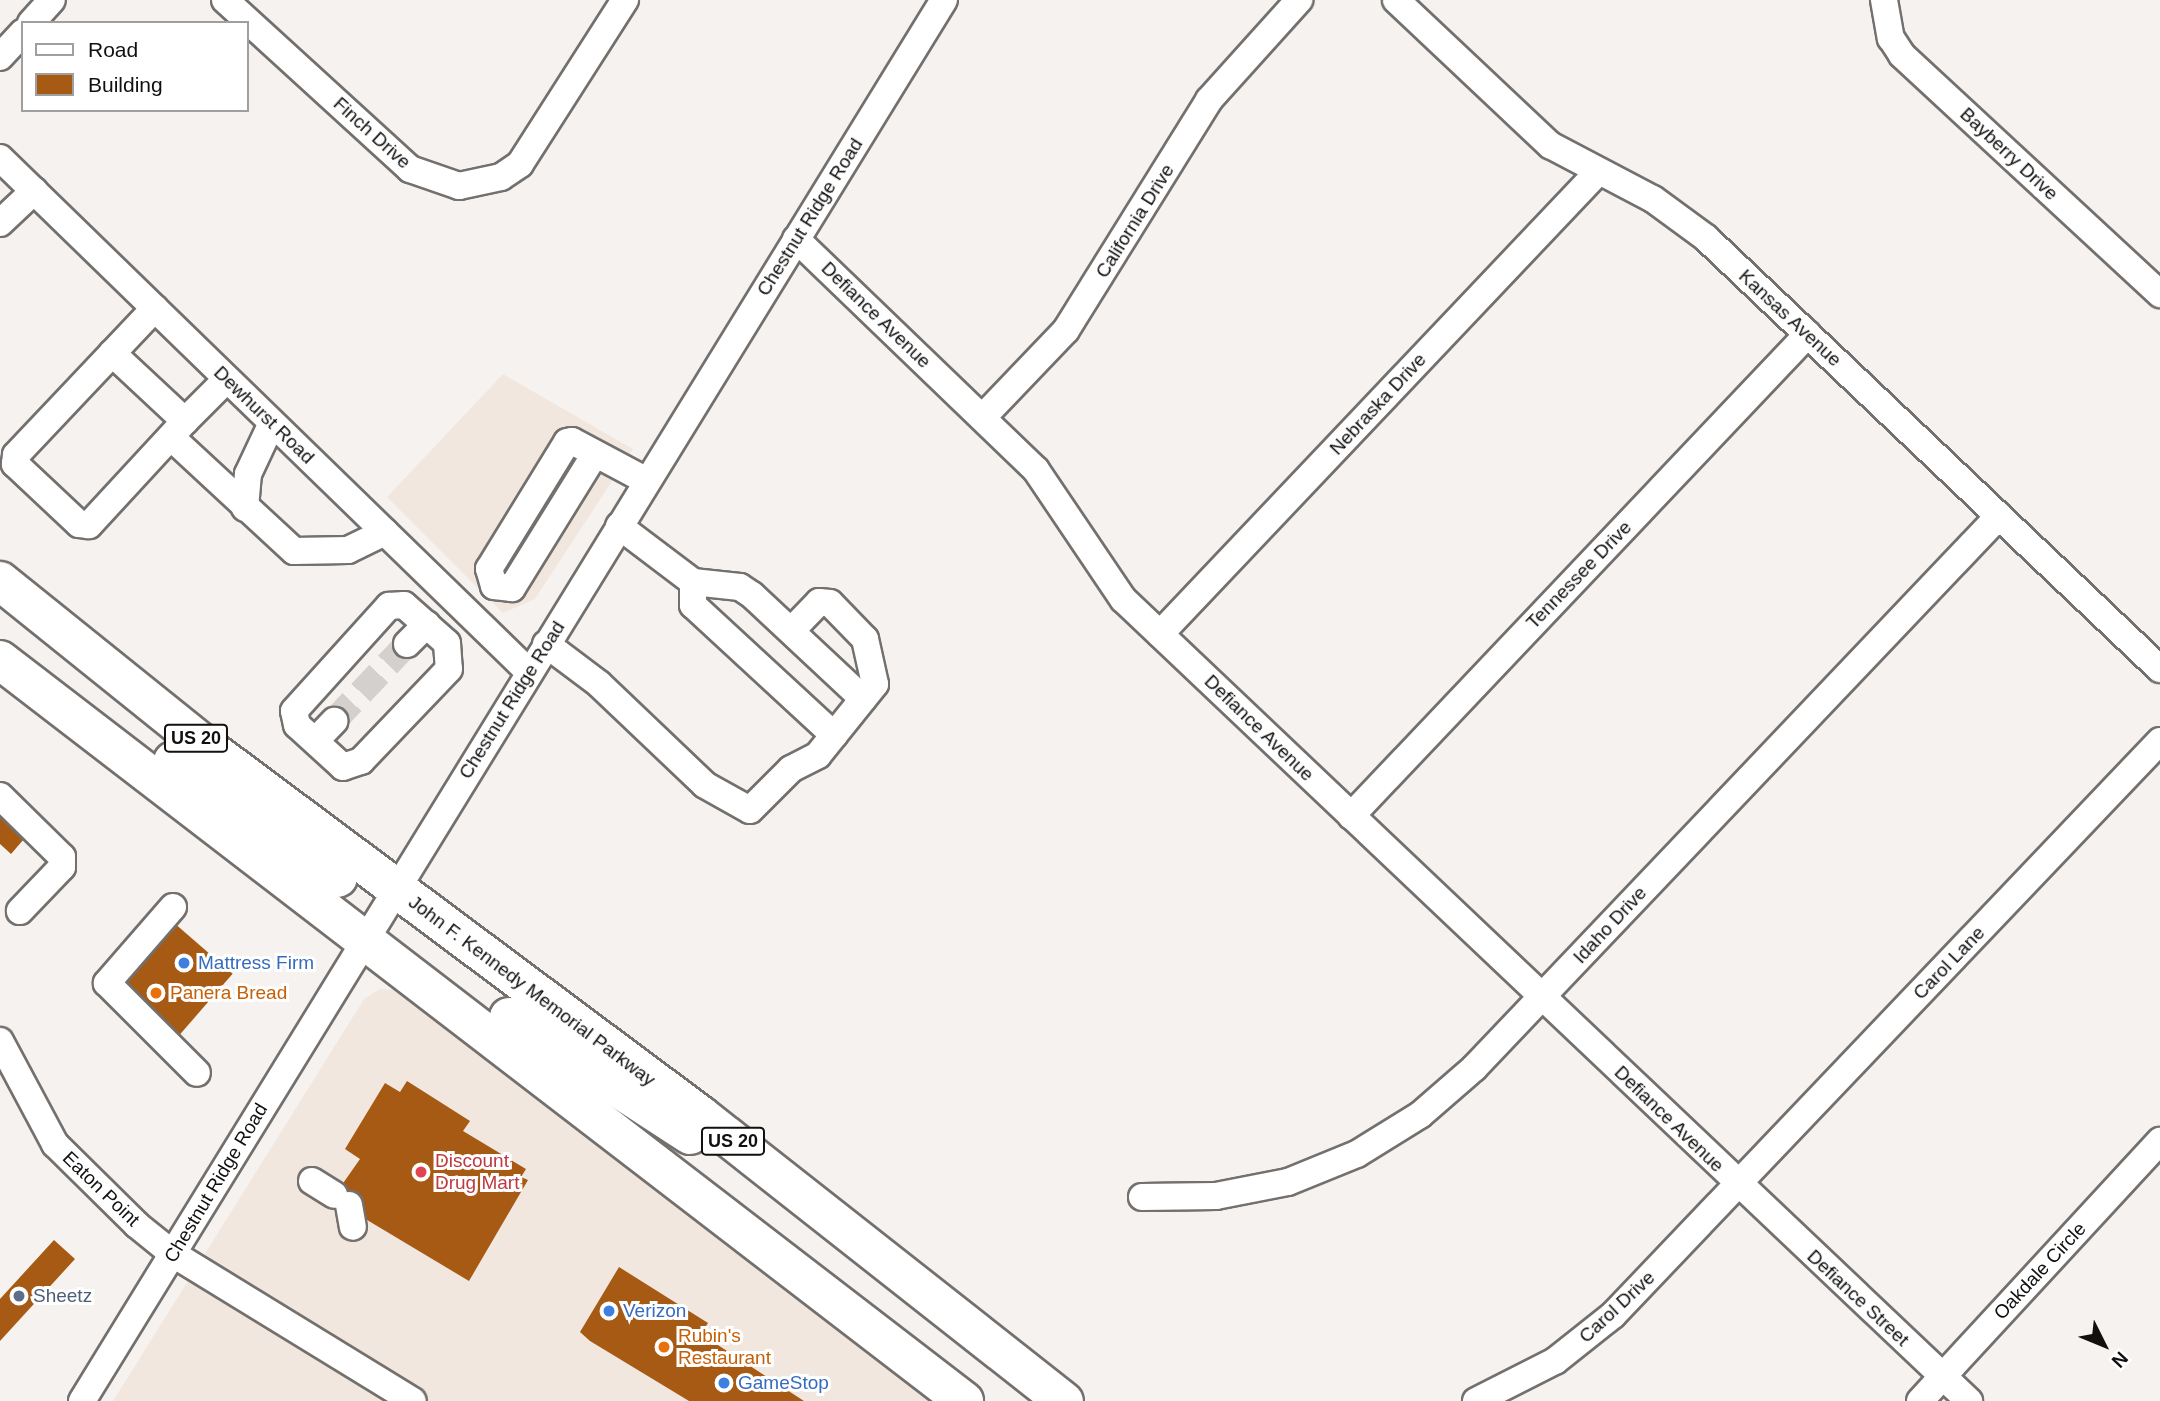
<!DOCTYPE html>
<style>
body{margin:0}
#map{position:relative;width:2160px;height:1401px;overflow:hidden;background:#f6f2ef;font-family:Arial,sans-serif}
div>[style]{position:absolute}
.built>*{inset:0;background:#f2e7df}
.building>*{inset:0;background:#a65a13;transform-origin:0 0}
.minor-tunnel>*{height:26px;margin-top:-13px;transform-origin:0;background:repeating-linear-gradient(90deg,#d4d0cd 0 26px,transparent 0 39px)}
.roads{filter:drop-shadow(2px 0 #73706d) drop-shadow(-2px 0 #73706d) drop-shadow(0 2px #73706d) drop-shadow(0 -2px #73706d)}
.minor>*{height:26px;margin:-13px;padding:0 13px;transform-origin:13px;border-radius:13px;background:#fff}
.highway>*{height:38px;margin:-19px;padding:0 19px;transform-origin:19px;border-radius:19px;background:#fff}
.dots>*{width:19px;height:19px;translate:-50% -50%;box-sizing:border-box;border:4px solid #fff;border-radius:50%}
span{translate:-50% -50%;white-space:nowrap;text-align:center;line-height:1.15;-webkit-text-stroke:6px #fff;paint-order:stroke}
.shield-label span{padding:2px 5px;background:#fff;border:2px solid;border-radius:5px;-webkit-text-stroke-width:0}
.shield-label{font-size:18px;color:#11100f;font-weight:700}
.street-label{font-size:19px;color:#11100f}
.shop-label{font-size:19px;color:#366cbe}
.left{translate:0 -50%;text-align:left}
.food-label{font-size:19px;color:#c56008}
.health-label{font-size:19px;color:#be3a42}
.service-label{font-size:19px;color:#4e5e75}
.legend{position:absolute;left:21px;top:21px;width:228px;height:91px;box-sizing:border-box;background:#fff;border:2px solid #a09f9f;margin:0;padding:9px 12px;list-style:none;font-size:21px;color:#11100f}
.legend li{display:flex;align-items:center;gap:14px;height:35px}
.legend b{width:35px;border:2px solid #a09f9f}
.north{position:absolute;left:2069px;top:1310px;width:70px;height:70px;-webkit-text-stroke:5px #fff;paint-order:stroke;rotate:133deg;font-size:19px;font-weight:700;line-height:28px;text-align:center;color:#11100f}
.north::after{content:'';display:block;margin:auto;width:24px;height:32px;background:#11100f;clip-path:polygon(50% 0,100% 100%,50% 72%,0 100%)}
</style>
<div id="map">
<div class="built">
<i style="clip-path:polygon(503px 374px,633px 449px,535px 599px,503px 613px,387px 497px)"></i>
<i style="clip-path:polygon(380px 989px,399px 990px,936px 1401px,113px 1401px,364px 999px)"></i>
</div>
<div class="building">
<i style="clip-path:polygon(0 798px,31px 831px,11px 854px,0 844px)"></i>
<i style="left:173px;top:922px;width:79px;height:86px;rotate:41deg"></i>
<i style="clip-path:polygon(407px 1081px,470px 1121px,463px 1131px,526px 1169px,521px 1177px,528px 1180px,469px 1281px,332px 1199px,360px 1159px,345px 1149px,385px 1083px,400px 1092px)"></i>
<i style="clip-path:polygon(54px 1240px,75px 1259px,0 1341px,0 1299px)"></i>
<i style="clip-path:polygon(619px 1267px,708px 1323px,701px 1334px,804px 1401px,689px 1401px,590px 1341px,580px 1332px)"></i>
</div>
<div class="minor-tunnel">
<i style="left:334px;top:721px;width:106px;rotate:-46.5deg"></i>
</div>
<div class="roads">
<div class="minor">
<i style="left:225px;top:0;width:251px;rotate:42.4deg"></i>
<i style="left:410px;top:169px;width:52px;rotate:19.1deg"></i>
<i style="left:459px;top:186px;width:43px;rotate:-12.1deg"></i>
<i style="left:501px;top:177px;width:23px;rotate:-34deg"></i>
<i style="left:520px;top:164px;width:195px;rotate:-57.4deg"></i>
<i style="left:1396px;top:0;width:212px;rotate:43.3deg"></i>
<i style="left:1550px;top:145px;width:116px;rotate:27.7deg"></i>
<i style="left:1653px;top:199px;width:66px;rotate:36.3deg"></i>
<i style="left:1706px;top:238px;width:626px;rotate:43.51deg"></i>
<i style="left:1884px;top:0;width:39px;rotate:80deg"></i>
<i style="left:1891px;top:38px;width:20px;rotate:57deg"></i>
<i style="left:1902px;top:55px;width:352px;rotate:42.8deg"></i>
<i style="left:31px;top:23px;width:31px;rotate:-48deg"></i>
<i style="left:0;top:57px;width:34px;rotate:-47deg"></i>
<i style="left:0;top:158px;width:738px;rotate:44.18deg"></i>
<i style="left:0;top:223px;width:47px;rotate:-43.3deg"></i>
<i style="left:796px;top:239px;width:333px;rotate:43.9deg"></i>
<i style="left:1036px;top:470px;width:156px;rotate:56deg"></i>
<i style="left:1123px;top:599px;width:1166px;rotate:43.47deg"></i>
<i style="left:112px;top:353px;width:100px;rotate:43deg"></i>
<i style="left:185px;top:421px;width:142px;rotate:132.7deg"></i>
<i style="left:89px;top:525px;width:10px;rotate:-174deg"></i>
<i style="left:79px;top:524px;width:88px;rotate:-136.8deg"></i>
<i style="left:15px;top:464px;width:9px;rotate:-84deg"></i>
<i style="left:16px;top:455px;width:202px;rotate:-46.6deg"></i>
<i style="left:983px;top:417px;width:120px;rotate:-46.3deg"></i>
<i style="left:1066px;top:330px;width:271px;rotate:-58.1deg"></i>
<i style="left:1209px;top:100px;width:135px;rotate:-48deg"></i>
<i style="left:185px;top:421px;width:59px;rotate:-45deg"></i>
<i style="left:173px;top:439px;width:165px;rotate:42.8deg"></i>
<i style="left:294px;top:551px;width:54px;rotate:-1.1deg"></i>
<i style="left:348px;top:550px;width:41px;rotate:-25.9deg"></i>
<i style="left:595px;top:454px;width:158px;rotate:121.8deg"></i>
<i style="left:512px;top:588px;width:18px;rotate:-174deg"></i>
<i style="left:494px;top:586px;width:18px;rotate:-106deg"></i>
<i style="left:489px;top:569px;width:149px;rotate:-58.4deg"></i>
<i style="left:567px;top:442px;width:5px;rotate:-11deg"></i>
<i style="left:572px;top:441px;width:85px;rotate:28.1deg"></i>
<i style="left:245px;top:508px;width:34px;rotate:-85deg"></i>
<i style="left:248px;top:474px;width:56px;rotate:-64.8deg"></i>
<i style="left:619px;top:526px;width:93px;rotate:37.1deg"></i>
<i style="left:693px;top:582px;width:47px;rotate:6.1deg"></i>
<i style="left:740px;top:587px;width:14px;rotate:34deg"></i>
<i style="left:752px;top:595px;width:152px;rotate:43.1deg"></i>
<i style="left:693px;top:582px;width:23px;rotate:90deg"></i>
<i style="left:693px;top:605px;width:192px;rotate:42.7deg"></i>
<i style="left:404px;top:605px;width:57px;rotate:41.5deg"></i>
<i style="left:447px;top:643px;width:26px;rotate:86deg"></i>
<i style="left:449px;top:669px;width:127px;rotate:133.7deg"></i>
<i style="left:361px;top:761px;width:19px;rotate:162deg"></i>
<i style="left:343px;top:767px;width:62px;rotate:-137.6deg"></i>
<i style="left:297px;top:725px;width:14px;rotate:-102deg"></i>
<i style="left:294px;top:711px;width:142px;rotate:-47.9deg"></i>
<i style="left:389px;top:606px;width:15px;rotate:-4deg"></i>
<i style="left:1160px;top:634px;width:634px;rotate:-46.53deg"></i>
<i style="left:407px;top:644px;width:28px;rotate:-45deg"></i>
<i style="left:546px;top:644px;width:66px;rotate:37deg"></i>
<i style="left:599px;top:684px;width:146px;rotate:43.6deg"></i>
<i style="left:705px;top:785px;width:51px;rotate:29.1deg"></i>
<i style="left:750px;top:810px;width:58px;rotate:-45deg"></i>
<i style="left:791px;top:769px;width:30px;rotate:-27deg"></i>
<i style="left:818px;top:755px;width:91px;rotate:-51.2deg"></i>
<i style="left:875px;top:684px;width:46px;rotate:-102.5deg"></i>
<i style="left:865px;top:639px;width:50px;rotate:-134.2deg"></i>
<i style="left:830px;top:603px;width:11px;rotate:-175deg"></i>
<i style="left:819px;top:602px;width:40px;rotate:134deg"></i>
<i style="left:315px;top:741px;width:28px;rotate:-46deg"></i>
<i style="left:0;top:796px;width:87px;rotate:44.5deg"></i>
<i style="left:62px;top:857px;width:10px;rotate:90deg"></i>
<i style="left:62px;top:867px;width:61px;rotate:133.7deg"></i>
<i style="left:1351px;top:816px;width:664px;rotate:-46.53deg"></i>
<i style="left:173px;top:907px;width:101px;rotate:131deg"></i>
<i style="left:107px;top:983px;width:127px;rotate:45deg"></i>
<i style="left:0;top:1041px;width:117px;rotate:61.9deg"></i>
<i style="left:55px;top:1144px;width:115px;rotate:44.6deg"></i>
<i style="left:137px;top:1225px;width:46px;rotate:38.9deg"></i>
<i style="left:173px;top:1254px;width:281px;rotate:31.5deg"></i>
<i style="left:312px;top:1181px;width:26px;rotate:32deg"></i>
<i style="left:1142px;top:1197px;width:74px;rotate:-0.8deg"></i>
<i style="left:1216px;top:1196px;width:73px;rotate:-11deg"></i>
<i style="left:1288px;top:1182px;width:74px;rotate:-22.1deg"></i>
<i style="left:1357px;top:1154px;width:74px;rotate:-31.8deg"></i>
<i style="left:1420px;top:1115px;width:72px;rotate:-41deg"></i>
<i style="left:1474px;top:1068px;width:762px;rotate:-46.44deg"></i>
<i style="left:349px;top:1205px;width:22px;rotate:80deg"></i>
<i style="left:82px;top:1401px;width:1645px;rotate:-58.4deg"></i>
<i style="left:1476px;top:1401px;width:89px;rotate:-26.9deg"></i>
<i style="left:1555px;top:1361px;width:74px;rotate:-38.4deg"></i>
<i style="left:1613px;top:1315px;width:793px;rotate:-46.38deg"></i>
<i style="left:1920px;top:1401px;width:354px;rotate:-47.3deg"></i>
</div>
<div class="highway">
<i style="left:0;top:581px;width:257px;rotate:38.8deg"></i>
<i style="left:200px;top:742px;width:624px;rotate:36.72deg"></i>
<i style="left:700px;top:1115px;width:463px;rotate:38.2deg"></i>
<i style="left:0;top:660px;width:1216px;rotate:37.55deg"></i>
<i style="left:173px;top:761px;width:202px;rotate:35.3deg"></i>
<i style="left:509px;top:1017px;width:216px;rotate:33.1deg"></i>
</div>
</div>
<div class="dots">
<i style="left:184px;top:963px;background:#3f7fe0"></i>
<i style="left:156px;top:993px;background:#e8710a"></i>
<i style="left:421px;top:1172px;background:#e0444e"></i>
<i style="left:19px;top:1296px;background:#5c6f8a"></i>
<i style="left:609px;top:1311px;background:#3f7fe0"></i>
<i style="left:664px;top:1347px;background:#e8710a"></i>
<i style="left:724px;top:1383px;background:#3f7fe0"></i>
</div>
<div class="shield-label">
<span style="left:196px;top:738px">US 20</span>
<span style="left:733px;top:1141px">US 20</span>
</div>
<div class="street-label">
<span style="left:372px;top:133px;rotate:42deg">Finch Drive</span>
<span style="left:2009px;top:154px;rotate:43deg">Bayberry Drive</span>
<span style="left:810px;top:217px;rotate:-58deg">Chestnut Ridge Road</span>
<span style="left:1135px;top:221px;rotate:-58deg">California Drive</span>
<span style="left:876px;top:315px;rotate:44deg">Defiance Avenue</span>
<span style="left:1790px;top:318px;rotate:43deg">Kansas Avenue</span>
<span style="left:1378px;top:404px;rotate:-47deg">Nebraska Drive</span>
<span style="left:264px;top:415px;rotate:44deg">Dewhurst Road</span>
<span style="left:1579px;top:575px;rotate:-46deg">Tennessee Drive</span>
<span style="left:512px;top:700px;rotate:-58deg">Chestnut Ridge Road</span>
<span style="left:1259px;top:728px;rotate:44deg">Defiance Avenue</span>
<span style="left:1610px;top:925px;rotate:-47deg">Idaho Drive</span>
<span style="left:1949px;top:963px;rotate:-46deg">Carol Lane</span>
<span style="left:532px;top:991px;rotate:37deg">John F. Kennedy Memorial Parkway</span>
<span style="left:1669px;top:1119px;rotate:44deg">Defiance Avenue</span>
<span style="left:216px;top:1183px;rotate:-59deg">Chestnut Ridge Road</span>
<span style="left:101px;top:1189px;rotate:44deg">Eaton Point</span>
<span style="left:2040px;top:1271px;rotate:-47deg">Oakdale Circle</span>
<span style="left:1858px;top:1298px;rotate:43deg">Defiance Street</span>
<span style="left:1617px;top:1307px;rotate:-43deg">Carol Drive</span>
</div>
<div class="shop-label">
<span class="left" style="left:198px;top:963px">Mattress Firm</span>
<span class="left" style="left:623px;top:1311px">Verizon</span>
<span class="left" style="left:738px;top:1383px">GameStop</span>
</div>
<div class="food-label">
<span class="left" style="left:170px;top:993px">Panera Bread</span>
<span class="left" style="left:678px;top:1347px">Rubin's<br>Restaurant</span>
</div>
<div class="health-label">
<span class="left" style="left:435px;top:1172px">Discount<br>Drug Mart</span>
</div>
<div class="service-label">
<span class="left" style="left:33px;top:1296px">Sheetz</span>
</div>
<ul class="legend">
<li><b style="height:9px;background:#fff"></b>Road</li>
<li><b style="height:19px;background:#a65a13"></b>Building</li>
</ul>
<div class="north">N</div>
</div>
